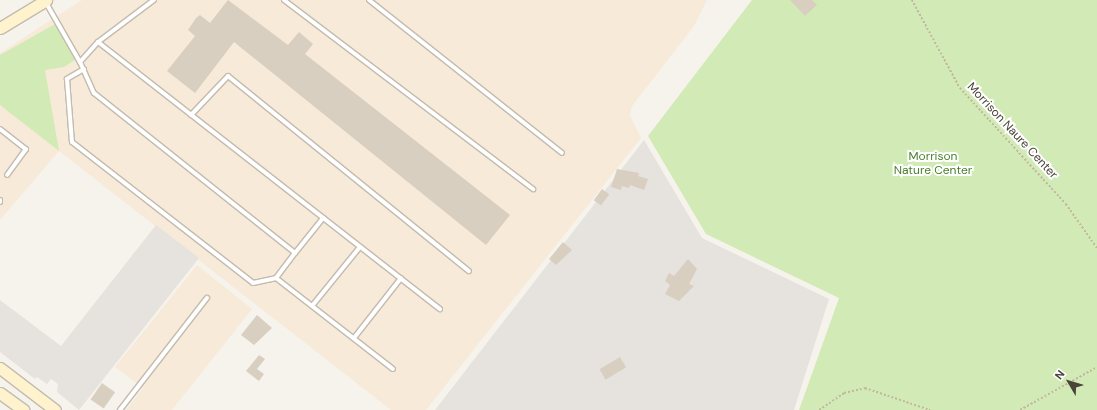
<!DOCTYPE html>
<style>
body{margin:0}
#map{position:relative;width:1097px;height:410px;overflow:hidden;background:#f6f3ec;font-family:"DM Sans",sans-serif}
div>[style]{position:absolute}
.commercial>*{inset:0;background:#f7ead8}
.industrial>*{inset:0;background:#e6e2dd}
.green>*{inset:0;background:#d2eab5}
.building>*{inset:0;background:#d8cfc1;transform-origin:0 0}
.path>*{height:1.5px;margin-top:-0.75px;transform-origin:0;background:repeating-linear-gradient(90deg,#c4b79f 0 2px,transparent 0 4px)}
.roads{filter:drop-shadow(1px 0 #c2bbae) drop-shadow(-1px 0 #c2bbae) drop-shadow(0 1px #c2bbae) drop-shadow(0 -1px #c2bbae)}
.lane>*{height:4px;margin:-2px;padding:0 2px;transform-origin:2px;border-radius:2px;background:#fff}
.secondary>*{height:11px;margin:-5.5px;padding:0 5.5px;transform-origin:5.5px;border-radius:5.5px;background:#fff3cd}
span{translate:-50% -50%;white-space:nowrap;text-align:center;line-height:1.15;-webkit-text-stroke:4px #fff;paint-order:stroke}
.street-label{font-size:12px;color:#4b4439}
.park-label{font-size:12px;color:#4a7f2a}
.north{position:absolute;left:1049px;top:362px;width:40px;height:40px;-webkit-text-stroke:3px #fff;paint-order:stroke;rotate:308deg;font-size:11px;font-weight:700;line-height:16px;text-align:center;color:#4b4439}
.north::after{content:'';display:block;margin:auto;width:14px;height:18px;background:#4b4439;clip-path:polygon(50% 0,100% 100%,50% 72%,0 100%)}
</style>
<div id="map">
<div class="commercial">
<i style="clip-path:polygon(82px 0,707px 0,694px 26px,632px 106px,630px 115px,641px 138px,426px 410px,391px 410px,59px 151px,0 220px,0 53px)"></i>
<i style="clip-path:polygon(197px 265px,252px 309px,172px 410px,126px 410px,143px 388px,115px 367px)"></i>
</div>
<div class="industrial">
<i style="clip-path:polygon(644px 140px,702px 238px,829px 299px,794px 410px,435px 410px)"></i>
<i style="clip-path:polygon(156px 225px,199px 258px,79px 410px,57px 392px,58px 384px,51px 379px,47px 384px,37px 377px,35px 379px,0 352px,0 300px,61px 346px)"></i>
</div>
<div class="green">
<i style="clip-path:polygon(752px 0,1097px 0,1097px 410px,799px 410px,839px 298px,706px 234px,648px 136px)"></i>
<i style="clip-path:polygon(55px 24px,75px 60px,64px 67px,45px 70px,59px 151px,0 105px,0 55px)"></i>
</div>
<div class="building">
<i style="clip-path:polygon(228px 0,288px 45px,299px 32px,313px 44px,305px 54px,510px 215px,486px 245px,234px 42px,195px 93px,167px 71px,195px 36px,188px 30px,196px 18px,200px 15px,210px 23px)"></i>
<i style="clip-path:polygon(790px 0,812px 0,817px 5px,805px 16px)"></i>
<i style="clip-path:polygon(617px 169px,639px 173px,638px 176px,648px 179px,644px 190px,630px 185px,629px 188px,622px 186px,621px 190px,611px 187px)"></i>
<i style="left:602px;top:189px;width:9px;height:14px;rotate:36deg"></i>
<i style="clip-path:polygon(563px 242px,572px 250px,556px 265px,549px 259px)"></i>
<i style="clip-path:polygon(688px 259px,697px 269px,689px 284px,694px 286px,679px 301px,665px 294px,670px 285px,665px 281px,669px 273px,674px 276px)"></i>
<i style="clip-path:polygon(257px 315px,272px 328px,254px 345px,241px 335px)"></i>
<i style="clip-path:polygon(259px 355px,265px 359px,257px 369px,264px 374px,259px 381px,246px 371px)"></i>
<i style="left:620px;top:357px;width:12px;height:24px;rotate:59deg"></i>
<i style="left:102px;top:383px;width:16px;height:20px;rotate:35deg"></i>
</div>
<div class="path">
<i style="left:912px;top:0;width:100px;rotate:61.4deg"></i>
<i style="left:960px;top:88px;width:157px;rotate:47.6deg"></i>
<i style="left:1066px;top:204px;width:54px;rotate:54.8deg"></i>
<i style="left:819px;top:410px;width:30px;rotate:-34deg"></i>
<i style="left:844px;top:393px;width:22px;rotate:-13deg"></i>
<i style="left:865px;top:388px;width:69px;rotate:18.7deg"></i>
<i style="left:1020px;top:410px;width:88px;rotate:-29.2deg"></i>
</div>
<div class="roads">
<div class="lane">
<i style="left:284px;top:0;width:313px;rotate:37.2deg"></i>
<i style="left:369px;top:0;width:246px;rotate:38.4deg"></i>
<i style="left:45px;top:1px;width:70px;rotate:60.2deg"></i>
<i style="left:80px;top:62px;width:27px;rotate:-48deg"></i>
<i style="left:98px;top:42px;width:70px;rotate:-36.9deg"></i>
<i style="left:98px;top:42px;width:434px;rotate:38deg"></i>
<i style="left:80px;top:62px;width:34px;rotate:66deg"></i>
<i style="left:94px;top:93px;width:257px;rotate:38.5deg"></i>
<i style="left:295px;top:253px;width:45px;rotate:-51.3deg"></i>
<i style="left:84px;top:69px;width:20px;rotate:150deg"></i>
<i style="left:67px;top:79px;width:63px;rotate:85.5deg"></i>
<i style="left:72px;top:142px;width:229px;rotate:37.9deg"></i>
<i style="left:253px;top:283px;width:24px;rotate:-12deg"></i>
<i style="left:276px;top:278px;width:31px;rotate:-53deg"></i>
<i style="left:191px;top:115px;width:54px;rotate:-46.5deg"></i>
<i style="left:228px;top:76px;width:310px;rotate:39deg"></i>
<i style="left:0;top:129px;width:33px;rotate:38deg"></i>
<i style="left:26px;top:149px;width:32px;rotate:126deg"></i>
<i style="left:0;top:200px;width:2px;rotate:90deg"></i>
<i style="left:276px;top:278px;width:148px;rotate:37.9deg"></i>
<i style="left:312px;top:306px;width:76px;rotate:-50.9deg"></i>
<i style="left:354px;top:338px;width:76px;rotate:-51.9deg"></i>
<i style="left:120px;top:410px;width:142px;rotate:-52.2deg"></i>
</div>
<div class="secondary">
<i style="left:0;top:28px;width:54px;rotate:-31.3deg"></i>
<i style="left:0;top:368px;width:69px;rotate:37.4deg"></i>
<i style="left:0;top:393px;width:29px;rotate:36deg"></i>
</div>
</div>
<div class="street-label">
<span style="left:1012px;top:131px;rotate:47deg">Morrison Naure Center</span>
</div>
<div class="park-label">
<span style="left:933px;top:164px">Morrison<br>Nature Center</span>
</div>
<div class="north">N</div>
</div>
